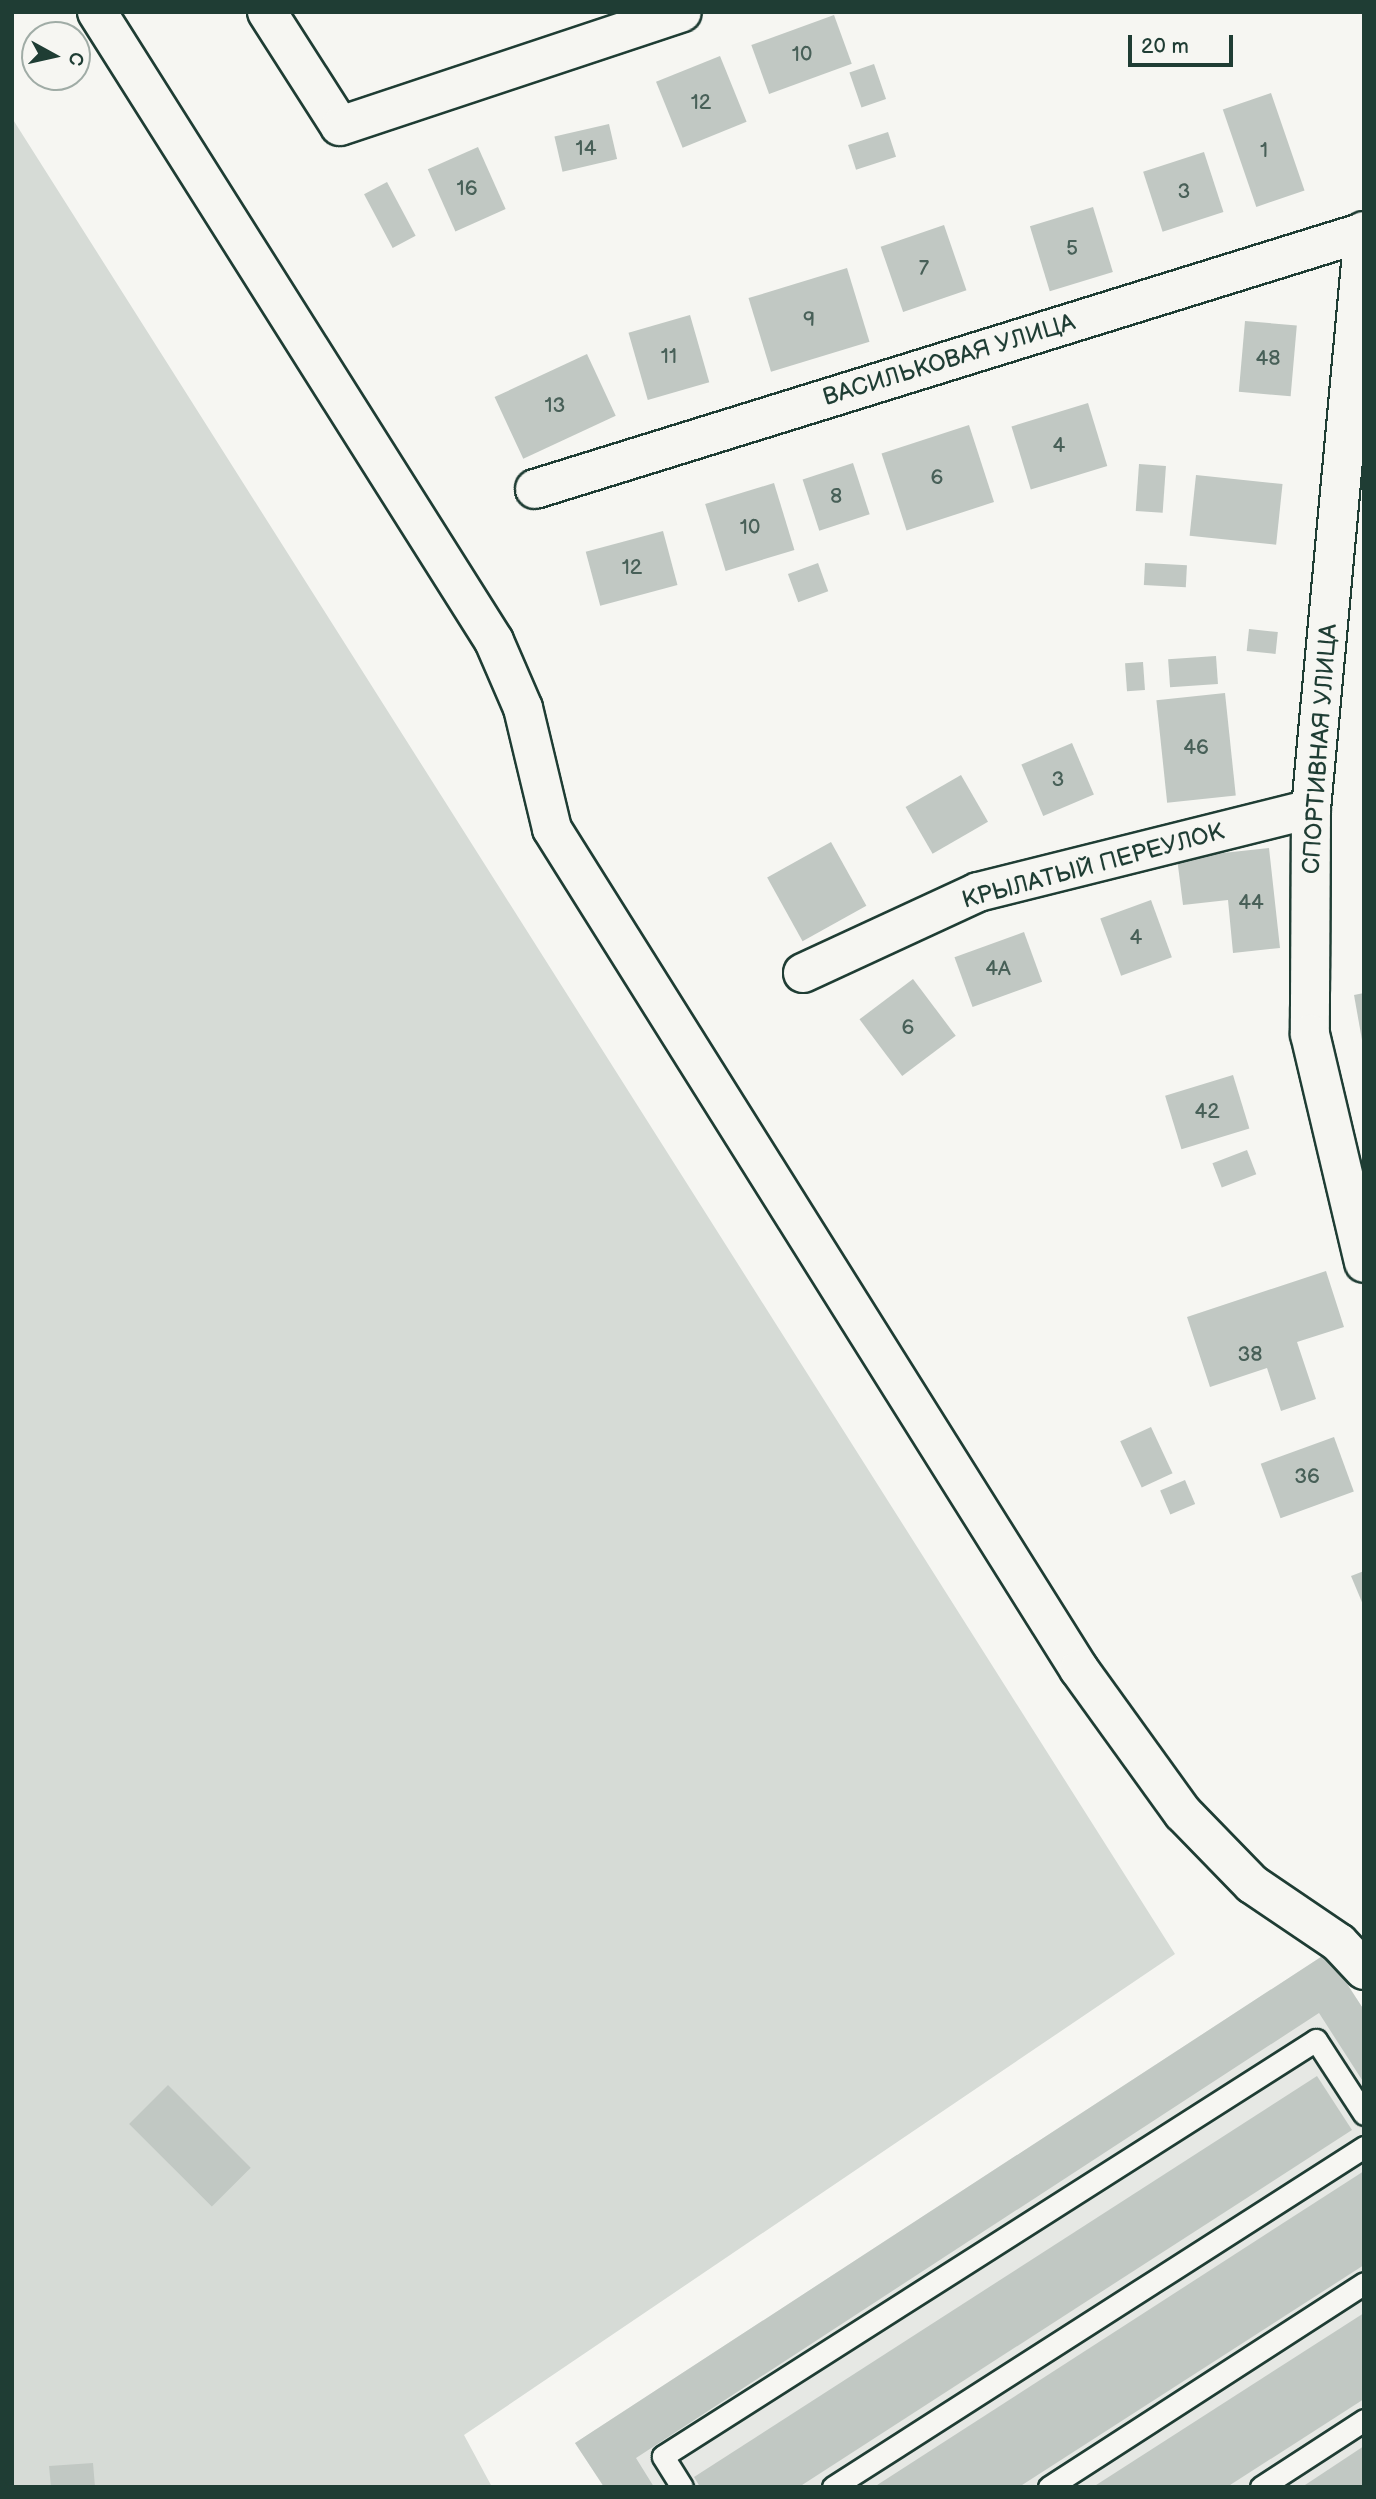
<!DOCTYPE html>
<meta charset="utf-8">
<style>
body{margin:0}
#map{position:relative;width:1376px;height:2499px;overflow:hidden;background:#f6f6f2;font-family:"Balsamiq Sans",sans-serif}
div>[style]{position:absolute}
.built>*{inset:0;background:#e6e8e4}
.green>*{inset:0;background:#d6dbd6}
.building>*{inset:0;background:#c1c8c3;transform-origin:0 0}
.roads{filter:drop-shadow(2px 0 #1f3d34) drop-shadow(-2px 0 #1f3d34) drop-shadow(0 2px #1f3d34) drop-shadow(0 -2px #1f3d34)}
.lane>*{height:21px;margin:-10.5px;padding:0 10.5px;transform-origin:10.5px;border-radius:10.5px;background:#f6f6f2}
.street>*{height:38px;margin:-19px;padding:0 19px;transform-origin:19px;border-radius:19px;background:#f6f6f2}
span{translate:-50% -50%;white-space:nowrap;text-align:center;line-height:1.15;-webkit-text-stroke:5px #f6f6f2;paint-order:stroke}
.number-label{font-size:21px;color:#486058}
.number-label span{-webkit-text-stroke-width:0}
.street-label{font-size:24px;color:#1f3d34}
.frame{position:absolute;inset:0;border:14px solid #1f3d34;pointer-events:none}
.north{position:absolute;left:21px;top:21px;width:70px;height:70px;box-sizing:border-box;background:#f6f6f2;border:2px solid #a0aca6;border-radius:50%;rotate:98deg;font-size:19px;font-weight:700;line-height:28px;text-align:center;color:#1f3d34}
.north::after{content:'';display:block;margin:auto;width:24px;height:32px;background:#1f3d34;clip-path:polygon(50% 0,100% 100%,50% 72%,0 100%)}
.scale{position:absolute;left:1128px;top:35px;width:105px;height:32px;box-sizing:border-box;border:4px solid #1f3d34;border-top:0;padding-left:9px;font-size:21px;line-height:24px;white-space:nowrap;color:#1f3d34;-webkit-text-stroke:5px #f6f6f2;paint-order:stroke}
</style>
<div id="map">
<div class="built">
<i style="clip-path:polygon(1327px 1953px,1364px 2010px,1364px 2487px,604px 2487px,575px 2443px)"></i>
</div>
<div class="green">
<i style="clip-path:polygon(12px 118px,1175px 1954px,464px 2435px,492px 2487px,12px 2487px)"></i>
</div>
<div class="building">
<i style="left:834px;top:15px;width:52px;height:88px;rotate:70deg"></i>
<i style="left:720px;top:56px;width:71px;height:69px;rotate:68deg"></i>
<i style="left:874px;top:64px;width:37px;height:26px;rotate:71deg"></i>
<i style="left:1271px;top:93px;width:103px;height:51px;rotate:71deg"></i>
<i style="left:609px;top:124px;width:36px;height:56px;rotate:77deg"></i>
<i style="left:888px;top:132px;width:26px;height:42px;rotate:72deg"></i>
<i style="left:478px;top:147px;width:68px;height:55px;rotate:66deg"></i>
<i style="left:1204px;top:152px;width:63px;height:64px;rotate:72deg"></i>
<i style="left:387px;top:182px;width:61px;height:26px;rotate:62deg"></i>
<i style="left:1093px;top:207px;width:68px;height:66px;rotate:73deg"></i>
<i style="left:944px;top:225px;width:69px;height:67px;rotate:71deg"></i>
<i style="left:847px;top:268px;width:77px;height:103px;rotate:73deg"></i>
<i style="left:690px;top:315px;width:70px;height:64px;rotate:74deg"></i>
<i style="left:1245px;top:321px;width:52px;height:71px;rotate:5deg"></i>
<i style="left:587px;top:354px;width:68px;height:102px;rotate:65deg"></i>
<i style="left:1088px;top:403px;width:66px;height:80px;rotate:73deg"></i>
<i style="left:969px;top:425px;width:81px;height:92px;rotate:72deg"></i>
<i style="left:853px;top:463px;width:54px;height:53px;rotate:72deg"></i>
<i style="left:1139px;top:464px;width:27px;height:47px;rotate:4deg"></i>
<i style="left:1196px;top:475px;width:87px;height:61px;rotate:6deg"></i>
<i style="left:774px;top:483px;width:70px;height:72px;rotate:73deg"></i>
<i style="left:663px;top:531px;width:56px;height:80px;rotate:75deg"></i>
<i style="left:818px;top:563px;width:30px;height:32px;rotate:70deg"></i>
<i style="left:1145px;top:563px;width:42px;height:22px;rotate:3deg"></i>
<i style="left:1249px;top:629px;width:29px;height:22px;rotate:6deg"></i>
<i style="left:1216px;top:656px;width:28px;height:48px;rotate:86deg"></i>
<i style="left:1143px;top:662px;width:28px;height:18px;rotate:86deg"></i>
<i style="left:1225px;top:693px;width:103px;height:69px;rotate:84deg"></i>
<i style="left:1072px;top:743px;width:56px;height:55px;rotate:67deg"></i>
<i style="left:961px;top:775px;width:54px;height:64px;rotate:60deg"></i>
<i style="left:831px;top:842px;width:73px;height:73px;rotate:61deg"></i>
<i style="clip-path:polygon(1269px 848px,1280px 948px,1233px 953px,1228px 900px,1183px 905px,1177px 858px)"></i>
<i style="left:1151px;top:900px;width:61px;height:54px;rotate:70deg"></i>
<i style="left:1024px;top:932px;width:53px;height:74px;rotate:70deg"></i>
<i style="left:913px;top:979px;width:71px;height:67px;rotate:53deg"></i>
<i style="clip-path:polygon(1364px 993px,1364px 1040px,1362px 1040px,1354px 995px)"></i>
<i style="left:1233px;top:1075px;width:56px;height:71px;rotate:73deg"></i>
<i style="left:1247px;top:1150px;width:26px;height:37px;rotate:69deg"></i>
<i style="clip-path:polygon(1326px 1271px,1344px 1327px,1297px 1342px,1316px 1399px,1281px 1411px,1267px 1368px,1210px 1387px,1187px 1317px)"></i>
<i style="left:1151px;top:1427px;width:51px;height:34px;rotate:65deg"></i>
<i style="left:1334px;top:1437px;width:58px;height:78px;rotate:70deg"></i>
<i style="left:1185px;top:1480px;width:26px;height:27px;rotate:67deg"></i>
<i style="clip-path:polygon(1364px 1571px,1364px 1607px,1351px 1576px)"></i>
<i style="clip-path:polygon(1327px 1953px,1364px 2010px,1364px 2083px,1319px 2013px,636px 2458px,654px 2487px,604px 2487px,575px 2443px)"></i>
<i style="clip-path:polygon(1317px 2076px,1352px 2130px,799px 2487px,700px 2487px,694px 2477px)"></i>
<i style="left:168px;top:2085px;width:117px;height:55px;rotate:45deg"></i>
<i style="clip-path:polygon(1364px 2171px,1364px 2265px,1019px 2487px,874px 2487px)"></i>
<i style="clip-path:polygon(1364px 2313px,1364px 2399px,1227px 2487px,1093px 2487px)"></i>
<i style="clip-path:polygon(1364px 2446px,1364px 2487px,1302px 2487px)"></i>
<i style="clip-path:polygon(93px 2463px,95px 2487px,51px 2487px,49px 2466px)"></i>
</div>
<div class="roads">
<div class="lane">
<i style="left:682px;top:2487px;width:36px;rotate:-122deg"></i>
<i style="left:663px;top:2456px;width:774px;rotate:-32.5deg"></i>
<i style="left:1316px;top:2040px;width:88px;rotate:57deg"></i>
<i style="left:833px;top:2487px;width:631px;rotate:-32.63deg"></i>
<i style="left:1049px;top:2487px;width:375px;rotate:-32.9deg"></i>
<i style="left:1261px;top:2487px;width:123px;rotate:-33deg"></i>
</div>
<div class="street">
<i style="left:97px;top:12px;width:744px;rotate:57.74deg"></i>
<i style="left:494px;top:641px;width:73px;rotate:66.6deg"></i>
<i style="left:523px;top:708px;width:124px;rotate:76.5deg"></i>
<i style="left:552px;top:829px;width:992px;rotate:57.9deg"></i>
<i style="left:1079px;top:1669px;width:178px;rotate:54.2deg"></i>
<i style="left:1183px;top:1813px;width:99px;rotate:45.8deg"></i>
<i style="left:1252px;top:1884px;width:105px;rotate:34.1deg"></i>
<i style="left:1339px;top:1943px;width:37px;rotate:47deg"></i>
<i style="left:267px;top:12px;width:135px;rotate:57.4deg"></i>
<i style="left:340px;top:126px;width:360px;rotate:-18.4deg"></i>
<i style="left:1364px;top:231px;width:580px;rotate:95.24deg"></i>
<i style="left:1311px;top:809px;width:225px;rotate:90.3deg"></i>
<i style="left:1310px;top:1034px;width:235px;rotate:76.7deg"></i>
<i style="left:535px;top:489px;width:868px;rotate:-17.22deg"></i>
<i style="left:803px;top:973px;width:193px;rotate:-24.8deg"></i>
<i style="left:978px;top:892px;width:343px;rotate:-14deg"></i>
</div>
</div>
<div class="number-label">
<span style="left:802px;top:55px">10</span>
<span style="left:701px;top:103px">12</span>
<span style="left:586px;top:149px">14</span>
<span style="left:1264px;top:151px">1</span>
<span style="left:467px;top:189px">16</span>
<span style="left:1184px;top:192px">3</span>
<span style="left:1072px;top:249px">5</span>
<span style="left:924px;top:269px">7</span>
<span style="left:809px;top:320px">9</span>
<span style="left:669px;top:357px">11</span>
<span style="left:1268px;top:359px">48</span>
<span style="left:555px;top:406px">13</span>
<span style="left:1059px;top:446px">4</span>
<span style="left:937px;top:478px">6</span>
<span style="left:836px;top:497px">8</span>
<span style="left:750px;top:528px">10</span>
<span style="left:632px;top:568px">12</span>
<span style="left:1196px;top:748px">46</span>
<span style="left:1058px;top:780px">3</span>
<span style="left:1251px;top:903px">44</span>
<span style="left:1136px;top:938px">4</span>
<span style="left:998px;top:969px">4А</span>
<span style="left:908px;top:1028px">6</span>
<span style="left:1207px;top:1112px">42</span>
<span style="left:1250px;top:1355px">38</span>
<span style="left:1307px;top:1477px">36</span>
</div>
<div class="street-label">
<span style="left:949px;top:360px;rotate:-17deg">ВАСИЛЬКОВАЯ УЛИЦА</span>
<span style="left:1320px;top:749px;rotate:-86deg">СПОРТИВНАЯ УЛИЦА</span>
<span style="left:1093px;top:866px;rotate:-15deg">КРЫЛАТЫЙ ПЕРЕУЛОК</span>
</div>
<div class="frame"></div>
<div class="north">С</div>
<div class="scale">20 m</div>
</div>
